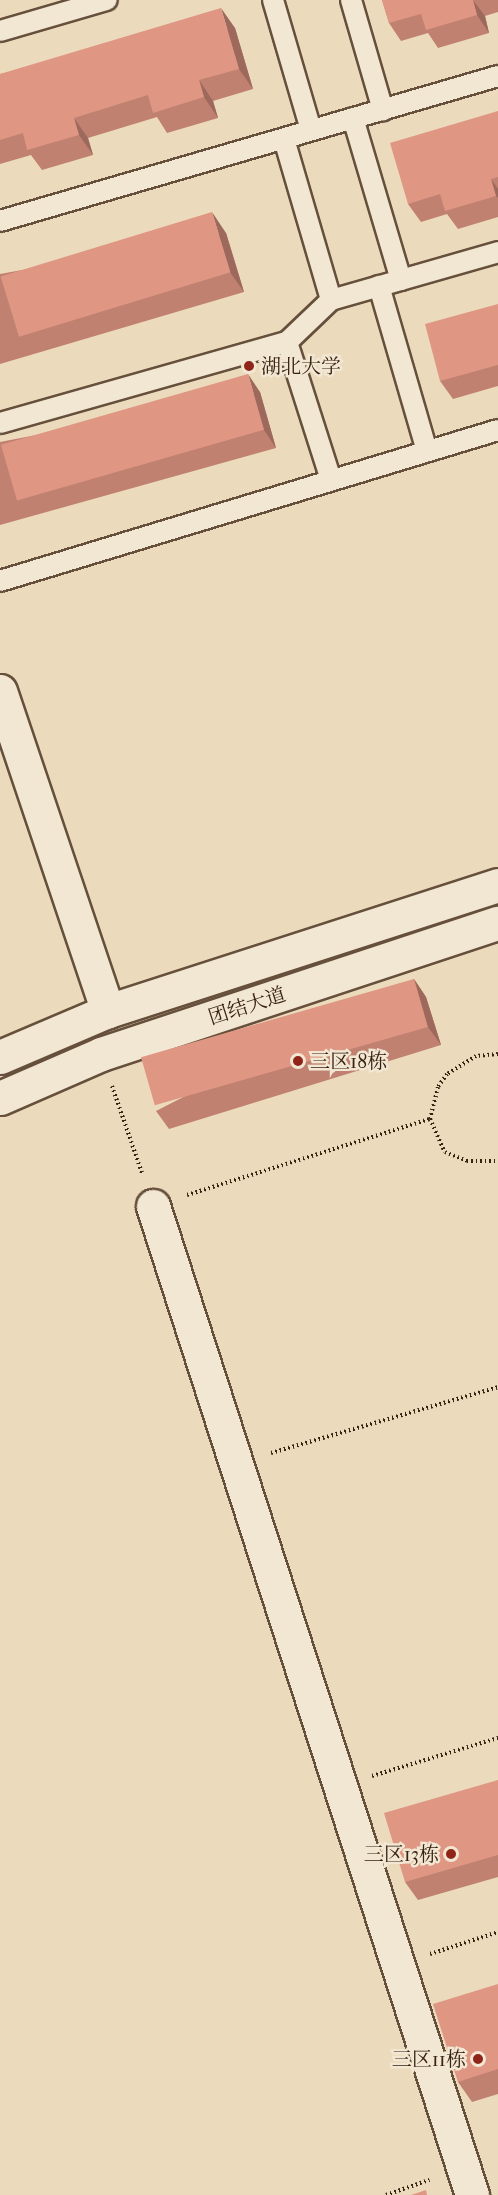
<!DOCTYPE html>
<meta charset="utf-8">
<style>
body{margin:0}
#map{position:relative;width:498px;height:2195px;overflow:hidden;background:#ebdabc;font-family:"IM FELL French Canon","Noto Serif SC",serif}
div>[style]{position:absolute}
.path>*{height:4px;margin-top:-2px;transform-origin:0;background:repeating-linear-gradient(90deg,#392212 0 1.5px,transparent 0 4.5px)}
.roads{filter:drop-shadow(2px 0 #66503c) drop-shadow(-2px 0 #66503c) drop-shadow(0 2px #66503c) drop-shadow(0 -2px #66503c)}
.service>*{height:20px;margin:-10px;padding:0 10px;transform-origin:10px;border-radius:10px;background:#f2e7d3}
.minor>*{height:33px;margin:-16.5px;padding:0 16.5px;transform-origin:16.5px;border-radius:16.5px;background:#f2e7d3}
.secondary>*{height:33px;margin:-16.5px;padding:0 16.5px;transform-origin:16.5px;border-radius:16.5px;background:#f2e7d3}
.wall>*{inset:0;background:#c08171}
.shaded-wall>*{inset:0;background:#9c695c}
.building>*{inset:0;background:#df9683;transform-origin:0 0}
.dots>*{width:16px;height:16px;translate:-50% -50%;box-sizing:border-box;border:3px solid #f2e7d3;border-radius:50%}
span{translate:-50% -50%;white-space:nowrap;text-align:center;line-height:1.15;-webkit-text-stroke:5px #f2e7d3;paint-order:stroke}
.poi-label{font-size:20px;color:#392212}
.left{translate:0 -50%;text-align:left}
.right{translate:-100% -50%;text-align:right}
.street-label{font-size:20px;color:#392212}
</style>
<div id="map">
<div class="path">
<i style="left:498px;top:1054px;width:22px;rotate:175deg"></i>
<i style="left:476px;top:1056px;width:34px;rotate:148deg"></i>
<i style="left:447px;top:1074px;width:16px;rotate:125deg"></i>
<i style="left:438px;top:1087px;width:33px;rotate:104deg"></i>
<i style="left:430px;top:1119px;width:36px;rotate:66deg"></i>
<i style="left:445px;top:1152px;width:24px;rotate:22deg"></i>
<i style="left:467px;top:1161px;width:31px"></i>
<i style="left:112px;top:1086px;width:92px;rotate:71deg"></i>
<i style="left:187px;top:1195px;width:255px;rotate:-17.4deg"></i>
<i style="left:271px;top:1453px;width:236px;rotate:-16.2deg"></i>
<i style="left:372px;top:1776px;width:132px;rotate:-16.8deg"></i>
<i style="left:430px;top:1954px;width:71px;rotate:-17.9deg"></i>
<i style="left:386px;top:2195px;width:46px;rotate:-19.2deg"></i>
</div>
<div class="roads">
<div class="service">
<i style="left:273px;top:0;width:135px;rotate:73.7deg"></i>
<i style="left:351px;top:0;width:115px;rotate:73.8deg"></i>
<i style="left:0;top:31px;width:111px;rotate:-16.2deg"></i>
<i style="left:353px;top:118px;width:169px;rotate:73.5deg"></i>
<i style="left:284px;top:139px;width:168px;rotate:73.7deg"></i>
<i style="left:0;top:221px;width:519px;rotate:-16.23deg"></i>
<i style="left:379px;top:286px;width:172px;rotate:73.8deg"></i>
<i style="left:287px;top:342px;width:145px;rotate:72.3deg"></i>
<i style="left:0;top:423px;width:298px;rotate:-15.8deg"></i>
<i style="left:287px;top:342px;width:61px;rotate:-43.7deg"></i>
<i style="left:331px;top:300px;width:174px;rotate:-16deg"></i>
<i style="left:0;top:581px;width:520px;rotate:-16.87deg"></i>
</div>
<div class="minor">
<i style="left:0;top:691px;width:338px;rotate:71.4deg"></i>
<i style="left:153px;top:1206px;width:1039px;rotate:72.12deg"></i>
</div>
<div class="secondary">
<i style="left:0;top:1057px;width:117px;rotate:-23.1deg"></i>
<i style="left:108px;top:1011px;width:410px;rotate:-17.9deg"></i>
<i style="left:0;top:1098px;width:110px;rotate:-23.5deg"></i>
<i style="left:101px;top:1054px;width:418px;rotate:-18.3deg"></i>
</div>
</div>
<div class="wall">
<i style="clip-path:polygon(382px 0,498px 0,498px 12px,485px 16px,489px 33px,438px 48px,428px 33px,401px 41px,389px 23px)"></i>
<i style="clip-path:polygon(235px 28px,253px 89px,213px 101px,218px 118px,167px 133px,157px 117px,88px 138px,93px 155px,42px 170px,31px 155px,0 164px,0 74px)"></i>
<i style="clip-path:polygon(498px 111px,498px 217px,458px 229px,447px 214px,421px 222px,408px 204px)"></i>
<i style="clip-path:polygon(226px 233px,244px 292px,0 364px,0 274px)"></i>
<i style="clip-path:polygon(498px 304px,498px 386px,453px 399px,440px 381px)"></i>
<i style="clip-path:polygon(260px 392px,276px 448px,0 525px,0 442px)"></i>
<i style="clip-path:polygon(414px 979px,426px 997px,441px 1045px,169px 1129px,156px 1111px)"></i>
<i style="clip-path:polygon(498px 1780px,498px 1877px,418px 1900px,405px 1882px)"></i>
<i style="clip-path:polygon(498px 1984px,498px 2094px,472px 2102px,458px 2082px)"></i>
</div>
<div class="shaded-wall">
<i style="clip-path:polygon(473px 0,485px 16px,489px 33px,477px 15px)"></i>
<i style="clip-path:polygon(221px 8px,235px 28px,253px 89px,239px 69px)"></i>
<i style="clip-path:polygon(199px 80px,213px 101px,218px 118px,204px 97px)"></i>
<i style="clip-path:polygon(74px 118px,88px 138px,93px 155px,79px 135px)"></i>
<i style="clip-path:polygon(491px 179px,498px 189px,498px 198px,496px 196px)"></i>
<i style="clip-path:polygon(212px 212px,226px 233px,244px 292px,230px 272px)"></i>
<i style="clip-path:polygon(248px 374px,260px 392px,276px 448px,264px 430px)"></i>
<i style="clip-path:polygon(414px 979px,426px 997px,441px 1045px,428px 1027px)"></i>
</div>
<div class="building">
<i style="clip-path:polygon(382px 0,473px 0,477px 15px,426px 30px,421px 14px,389px 23px)"></i>
<i style="clip-path:polygon(221px 8px,239px 69px,199px 80px,204px 97px,153px 113px,148px 95px,74px 118px,79px 135px,27px 150px,23px 133px,0 140px,0 74px)"></i>
<i style="clip-path:polygon(498px 111px,498px 177px,491px 179px,496px 196px,445px 211px,440px 194px,408px 204px,390px 143px)"></i>
<i style="left:212px;top:212px;width:63px;height:221px;rotate:73deg"></i>
<i style="clip-path:polygon(498px 304px,498px 365px,440px 381px,425px 324px)"></i>
<i style="left:248px;top:374px;width:58px;height:257px;rotate:74deg"></i>
<i style="left:414px;top:979px;width:50px;height:284px;rotate:74deg"></i>
<i style="clip-path:polygon(498px 1780px,498px 1855px,405px 1882px,384px 1813px)"></i>
<i style="clip-path:polygon(498px 1984px,498px 2069px,458px 2082px,433px 2004px)"></i>
<i style="clip-path:polygon(426px 2190px,427px 2195px,411px 2195px)"></i>
</div>
<div class="dots">
<i style="left:249px;top:366px;background:#8f2418"></i>
<i style="left:298px;top:1061px;background:#8f2418"></i>
<i style="left:451px;top:1854px;background:#8f2418"></i>
<i style="left:478px;top:2059px;background:#8f2418"></i>
</div>
<div class="poi-label">
<span class="left" style="left:261px;top:366px">湖北大学</span>
<span class="left" style="left:310px;top:1061px">三区18栋</span>
<span class="right" style="left:439px;top:1854px">三区13栋</span>
<span class="right" style="left:466px;top:2059px">三区11栋</span>
</div>
<div class="street-label">
<span style="left:247px;top:1006px;rotate:-18deg">团结大道</span>
</div>
</div>
